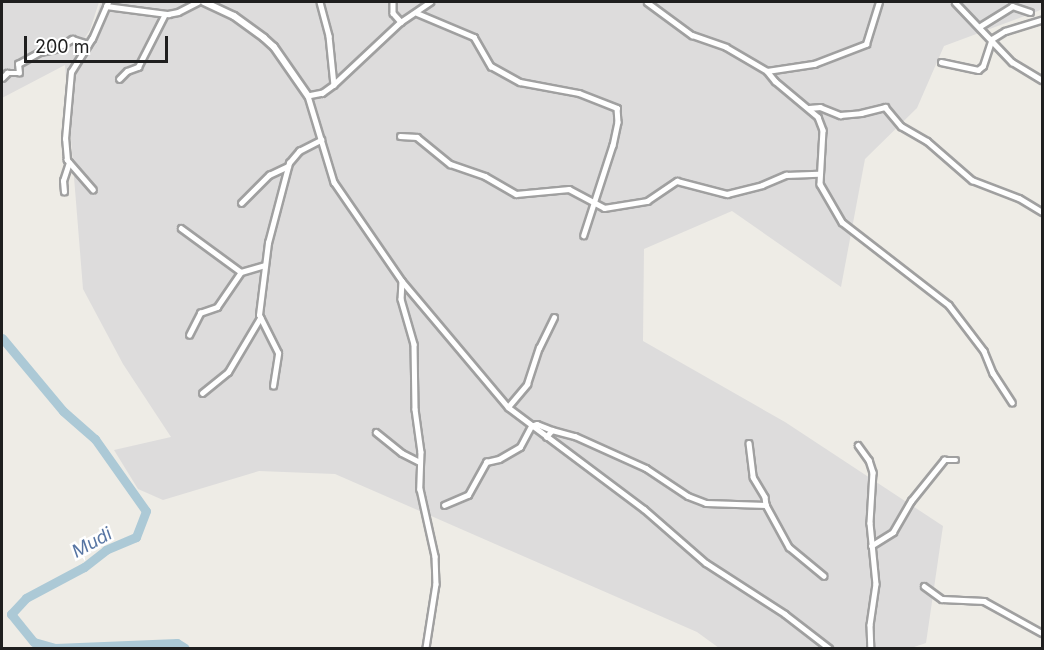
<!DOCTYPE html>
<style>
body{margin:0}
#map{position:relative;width:1044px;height:650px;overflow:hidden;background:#eeece6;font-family:Inter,sans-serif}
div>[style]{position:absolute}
.residential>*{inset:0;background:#dddcdc}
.river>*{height:9px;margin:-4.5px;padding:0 4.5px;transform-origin:4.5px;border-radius:4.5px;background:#acc9d6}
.roads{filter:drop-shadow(2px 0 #a0a0a0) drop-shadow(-2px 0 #a0a0a0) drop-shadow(0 2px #a0a0a0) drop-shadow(0 -2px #a0a0a0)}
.minor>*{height:4.5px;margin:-2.25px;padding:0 2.25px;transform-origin:2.25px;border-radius:2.25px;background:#fff}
.tertiary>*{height:6px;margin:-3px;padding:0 3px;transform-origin:3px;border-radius:3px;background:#fff}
span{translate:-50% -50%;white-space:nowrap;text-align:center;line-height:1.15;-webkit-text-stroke:5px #fff;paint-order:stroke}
.water-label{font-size:18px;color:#5775a3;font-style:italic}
.frame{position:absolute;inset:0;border:3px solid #1f1f1f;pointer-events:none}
.scale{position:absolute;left:24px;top:36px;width:144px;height:27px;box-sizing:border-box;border:3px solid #1f1f1f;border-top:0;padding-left:8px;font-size:18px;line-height:21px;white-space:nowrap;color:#1f1f1f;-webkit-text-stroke:4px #fff;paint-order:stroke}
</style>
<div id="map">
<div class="residential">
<i style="clip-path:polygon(2px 2px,99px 2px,90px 30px,82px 42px,92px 30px,101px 2px,1042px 2px,1042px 9px,1038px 11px,944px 46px,917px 108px,865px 159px,841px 287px,732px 211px,644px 249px,643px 341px,785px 422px,943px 526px,926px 643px,911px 648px,719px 648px,697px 632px,335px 474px,259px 471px,163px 500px,138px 489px,114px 450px,171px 437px,123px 364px,83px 289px,65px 65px,2px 98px)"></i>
</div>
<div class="river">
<i style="left:2px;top:338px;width:95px;rotate:50.1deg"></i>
<i style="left:63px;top:411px;width:43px;rotate:41.2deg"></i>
<i style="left:95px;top:439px;width:88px;rotate:54.7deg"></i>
<i style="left:146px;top:511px;width:28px;rotate:111deg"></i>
<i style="left:136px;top:537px;width:33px;rotate:157deg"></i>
<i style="left:106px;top:550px;width:28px;rotate:142deg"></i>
<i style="left:84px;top:567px;width:66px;rotate:151.9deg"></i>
<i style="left:26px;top:598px;width:22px;rotate:133deg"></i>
<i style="left:11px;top:614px;width:36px;rotate:51deg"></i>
<i style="left:34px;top:642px;width:22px;rotate:16deg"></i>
<i style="left:55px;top:648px;width:122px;rotate:-2.3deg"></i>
<i style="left:177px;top:643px;width:9px;rotate:32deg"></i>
</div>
<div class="roads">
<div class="minor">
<i style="left:320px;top:2px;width:35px;rotate:75deg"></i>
<i style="left:329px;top:36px;width:49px;rotate:84.2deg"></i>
<i style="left:393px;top:2px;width:11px;rotate:90deg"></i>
<i style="left:393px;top:13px;width:12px;rotate:48deg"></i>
<i style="left:431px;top:2px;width:36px;rotate:146deg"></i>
<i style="left:401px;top:22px;width:92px;rotate:136.8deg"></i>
<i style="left:334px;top:85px;width:14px;rotate:144deg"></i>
<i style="left:323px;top:93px;width:15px;rotate:169deg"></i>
<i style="left:308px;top:96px;width:90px;rotate:73.2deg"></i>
<i style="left:334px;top:182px;width:120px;rotate:55.5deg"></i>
<i style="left:402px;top:281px;width:165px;rotate:49.9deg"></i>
<i style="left:508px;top:407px;width:170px;rotate:36.9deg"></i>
<i style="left:644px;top:509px;width:82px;rotate:41.1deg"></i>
<i style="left:706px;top:563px;width:94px;rotate:32.8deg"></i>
<i style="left:785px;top:614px;width:56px;rotate:37.7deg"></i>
<i style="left:647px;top:2px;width:56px;rotate:36.3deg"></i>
<i style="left:692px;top:35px;width:36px;rotate:19deg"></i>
<i style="left:726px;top:47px;width:48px;rotate:30.3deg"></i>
<i style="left:767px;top:71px;width:13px;rotate:51deg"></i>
<i style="left:775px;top:81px;width:56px;rotate:39.9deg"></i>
<i style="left:818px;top:117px;width:14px;rotate:69deg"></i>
<i style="left:823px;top:130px;width:54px;rotate:93.2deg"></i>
<i style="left:820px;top:184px;width:44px;rotate:59.9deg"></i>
<i style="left:842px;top:222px;width:135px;rotate:37.8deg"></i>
<i style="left:949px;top:305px;width:58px;rotate:52.7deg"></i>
<i style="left:984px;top:351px;width:24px;rotate:68deg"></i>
<i style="left:993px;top:373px;width:35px;rotate:57deg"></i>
<i style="left:955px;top:2px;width:83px;rotate:46.5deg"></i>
<i style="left:1012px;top:62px;width:35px;rotate:31deg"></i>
<i style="left:106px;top:6px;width:63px;rotate:7.4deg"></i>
<i style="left:168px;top:14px;width:10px;rotate:-11deg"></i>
<i style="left:178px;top:12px;width:22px;rotate:-27deg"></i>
<i style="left:417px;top:13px;width:62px;rotate:22.8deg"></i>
<i style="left:474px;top:37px;width:34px;rotate:60deg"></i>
<i style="left:491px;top:66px;width:33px;rotate:29deg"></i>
<i style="left:520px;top:82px;width:60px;rotate:10.6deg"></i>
<i style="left:579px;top:93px;width:41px;rotate:21.5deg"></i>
<i style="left:617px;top:108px;width:14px;rotate:86deg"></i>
<i style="left:618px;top:122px;width:24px;rotate:102deg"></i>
<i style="left:613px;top:145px;width:95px;rotate:107.9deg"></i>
<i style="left:979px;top:27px;width:39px;rotate:-32deg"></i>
<i style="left:1012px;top:6px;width:19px;rotate:18deg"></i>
<i style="left:941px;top:62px;width:38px;rotate:12deg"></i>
<i style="left:978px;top:70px;width:6px;rotate:-39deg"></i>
<i style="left:983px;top:66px;width:28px;rotate:-72deg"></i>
<i style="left:992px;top:39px;width:15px;rotate:-32deg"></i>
<i style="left:1005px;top:31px;width:39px;rotate:-17deg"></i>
<i style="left:767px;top:71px;width:48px;rotate:-8.5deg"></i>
<i style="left:814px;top:64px;width:56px;rotate:-21deg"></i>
<i style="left:866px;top:44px;width:44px;rotate:-72.8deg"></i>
<i style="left:2px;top:78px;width:7px;rotate:-45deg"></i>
<i style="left:7px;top:73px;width:12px"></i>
<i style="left:19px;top:73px;width:9px;rotate:-96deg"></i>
<i style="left:18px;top:64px;width:25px;rotate:-29deg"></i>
<i style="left:40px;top:52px;width:16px;rotate:-11deg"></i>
<i style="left:56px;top:49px;width:19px;rotate:-32deg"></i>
<i style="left:72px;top:39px;width:17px;rotate:17deg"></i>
<i style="left:119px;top:79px;width:11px;rotate:-45deg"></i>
<i style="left:127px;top:71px;width:12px;rotate:-20deg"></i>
<i style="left:138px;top:67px;width:59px;rotate:-63deg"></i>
<i style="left:809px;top:108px;width:11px;rotate:-5deg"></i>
<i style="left:820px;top:107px;width:22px;rotate:22deg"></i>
<i style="left:840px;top:115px;width:21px;rotate:-5deg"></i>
<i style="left:861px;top:113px;width:25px;rotate:-14deg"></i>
<i style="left:885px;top:107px;width:25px;rotate:50deg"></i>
<i style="left:901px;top:126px;width:30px;rotate:30deg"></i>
<i style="left:927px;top:141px;width:60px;rotate:40.9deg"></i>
<i style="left:972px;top:180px;width:50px;rotate:21deg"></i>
<i style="left:1019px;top:198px;width:27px;rotate:31deg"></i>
<i style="left:400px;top:136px;width:17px;rotate:3deg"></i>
<i style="left:417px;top:137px;width:43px;rotate:39.3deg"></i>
<i style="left:450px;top:164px;width:37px;rotate:19deg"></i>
<i style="left:485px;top:176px;width:36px;rotate:30deg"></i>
<i style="left:516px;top:194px;width:53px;rotate:-5.4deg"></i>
<i style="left:569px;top:189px;width:40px;rotate:28deg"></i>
<i style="left:604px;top:208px;width:44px;rotate:-9.2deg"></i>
<i style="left:647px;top:201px;width:36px;rotate:-34deg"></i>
<i style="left:677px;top:181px;width:52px;rotate:14.6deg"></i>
<i style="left:727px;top:194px;width:36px;rotate:-14deg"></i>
<i style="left:762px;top:185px;width:26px;rotate:-23deg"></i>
<i style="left:786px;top:175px;width:32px;rotate:-2deg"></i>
<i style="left:93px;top:190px;width:40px;rotate:-131deg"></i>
<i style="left:67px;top:160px;width:21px;rotate:-95deg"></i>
<i style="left:65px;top:139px;width:67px;rotate:-84.9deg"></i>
<i style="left:71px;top:72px;width:39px;rotate:-58deg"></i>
<i style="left:92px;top:39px;width:40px;rotate:-66.6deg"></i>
<i style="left:64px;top:192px;width:11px;rotate:-95deg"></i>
<i style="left:63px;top:181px;width:19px;rotate:-72deg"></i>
<i style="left:241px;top:203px;width:40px;rotate:-45deg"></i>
<i style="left:269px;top:175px;width:21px;rotate:-25deg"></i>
<i style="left:181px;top:228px;width:74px;rotate:36.3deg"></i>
<i style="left:402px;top:281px;width:18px;rotate:93deg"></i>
<i style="left:401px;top:299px;width:47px;rotate:73.9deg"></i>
<i style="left:414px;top:344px;width:65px;rotate:89.1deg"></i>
<i style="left:415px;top:409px;width:43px;rotate:82.1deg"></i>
<i style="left:421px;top:452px;width:37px;rotate:92deg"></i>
<i style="left:420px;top:489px;width:69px;rotate:77.4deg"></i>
<i style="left:435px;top:556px;width:28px;rotate:88deg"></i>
<i style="left:436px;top:584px;width:65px;rotate:98.9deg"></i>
<i style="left:189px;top:335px;width:25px;rotate:-63deg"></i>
<i style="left:200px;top:313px;width:18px;rotate:-19deg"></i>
<i style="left:217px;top:307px;width:42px;rotate:-55.6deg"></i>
<i style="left:241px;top:272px;width:25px;rotate:-16deg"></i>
<i style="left:273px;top:386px;width:33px;rotate:-81deg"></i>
<i style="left:278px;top:353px;width:42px;rotate:-116.6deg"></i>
<i style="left:259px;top:315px;width:73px;rotate:-82.9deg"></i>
<i style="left:268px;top:243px;width:83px;rotate:-75.3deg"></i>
<i style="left:289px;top:163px;width:16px;rotate:-50deg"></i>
<i style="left:299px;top:151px;width:25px;rotate:-27deg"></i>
<i style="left:202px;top:393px;width:33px;rotate:-39deg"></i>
<i style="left:228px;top:372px;width:63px;rotate:-59.3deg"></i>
<i style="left:508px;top:407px;width:30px;rotate:-50deg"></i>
<i style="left:527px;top:384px;width:38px;rotate:-72deg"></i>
<i style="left:539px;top:348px;width:34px;rotate:-64deg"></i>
<i style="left:376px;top:432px;width:33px;rotate:39deg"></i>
<i style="left:402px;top:453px;width:20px;rotate:27deg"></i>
<i style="left:546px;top:437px;width:9px;rotate:-49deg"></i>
<i style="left:552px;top:430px;width:24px;rotate:15deg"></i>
<i style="left:575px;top:436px;width:78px;rotate:24.3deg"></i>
<i style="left:646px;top:468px;width:50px;rotate:33.7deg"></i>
<i style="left:688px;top:496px;width:19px;rotate:21deg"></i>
<i style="left:706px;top:503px;width:60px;rotate:1.9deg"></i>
<i style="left:766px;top:505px;width:48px;rotate:61.3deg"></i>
<i style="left:789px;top:547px;width:45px;rotate:39.6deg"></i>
<i style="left:749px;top:443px;width:34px;rotate:83deg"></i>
<i style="left:753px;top:477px;width:23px;rotate:59deg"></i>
<i style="left:765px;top:497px;width:8px;rotate:83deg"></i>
<i style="left:858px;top:445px;width:19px;rotate:54deg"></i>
<i style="left:869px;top:460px;width:13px;rotate:72deg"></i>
<i style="left:873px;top:472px;width:51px;rotate:93.4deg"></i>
<i style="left:870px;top:523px;width:61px;rotate:84.4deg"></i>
<i style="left:876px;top:584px;width:41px;rotate:98.3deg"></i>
<i style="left:870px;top:625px;width:23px;rotate:88deg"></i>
<i style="left:444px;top:505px;width:26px;rotate:-23deg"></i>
<i style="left:468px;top:495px;width:38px;rotate:-61deg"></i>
<i style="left:486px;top:462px;width:13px;rotate:-13deg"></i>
<i style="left:499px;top:459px;width:24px;rotate:-30deg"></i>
<i style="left:520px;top:447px;width:24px;rotate:-62deg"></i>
<i style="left:531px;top:426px;width:6px;rotate:-18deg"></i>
<i style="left:537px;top:424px;width:16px;rotate:22deg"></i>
<i style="left:871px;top:546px;width:26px;rotate:-32deg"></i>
<i style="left:893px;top:532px;width:36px;rotate:-60deg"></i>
<i style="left:911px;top:501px;width:53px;rotate:-51.2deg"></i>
<i style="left:944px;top:460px;width:12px"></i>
<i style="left:924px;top:586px;width:22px;rotate:36deg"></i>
<i style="left:942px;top:599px;width:42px;rotate:2.7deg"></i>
<i style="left:984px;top:601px;width:66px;rotate:28.9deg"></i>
</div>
<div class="tertiary">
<i style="left:204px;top:2px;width:33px;rotate:25deg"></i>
<i style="left:234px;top:16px;width:37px;rotate:36deg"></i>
<i style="left:264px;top:38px;width:13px;rotate:42deg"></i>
<i style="left:274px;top:47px;width:60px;rotate:55.2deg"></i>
</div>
</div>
<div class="water-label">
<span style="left:92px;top:543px;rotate:-29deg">Mudi</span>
</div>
<div class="frame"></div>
<div class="scale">200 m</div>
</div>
